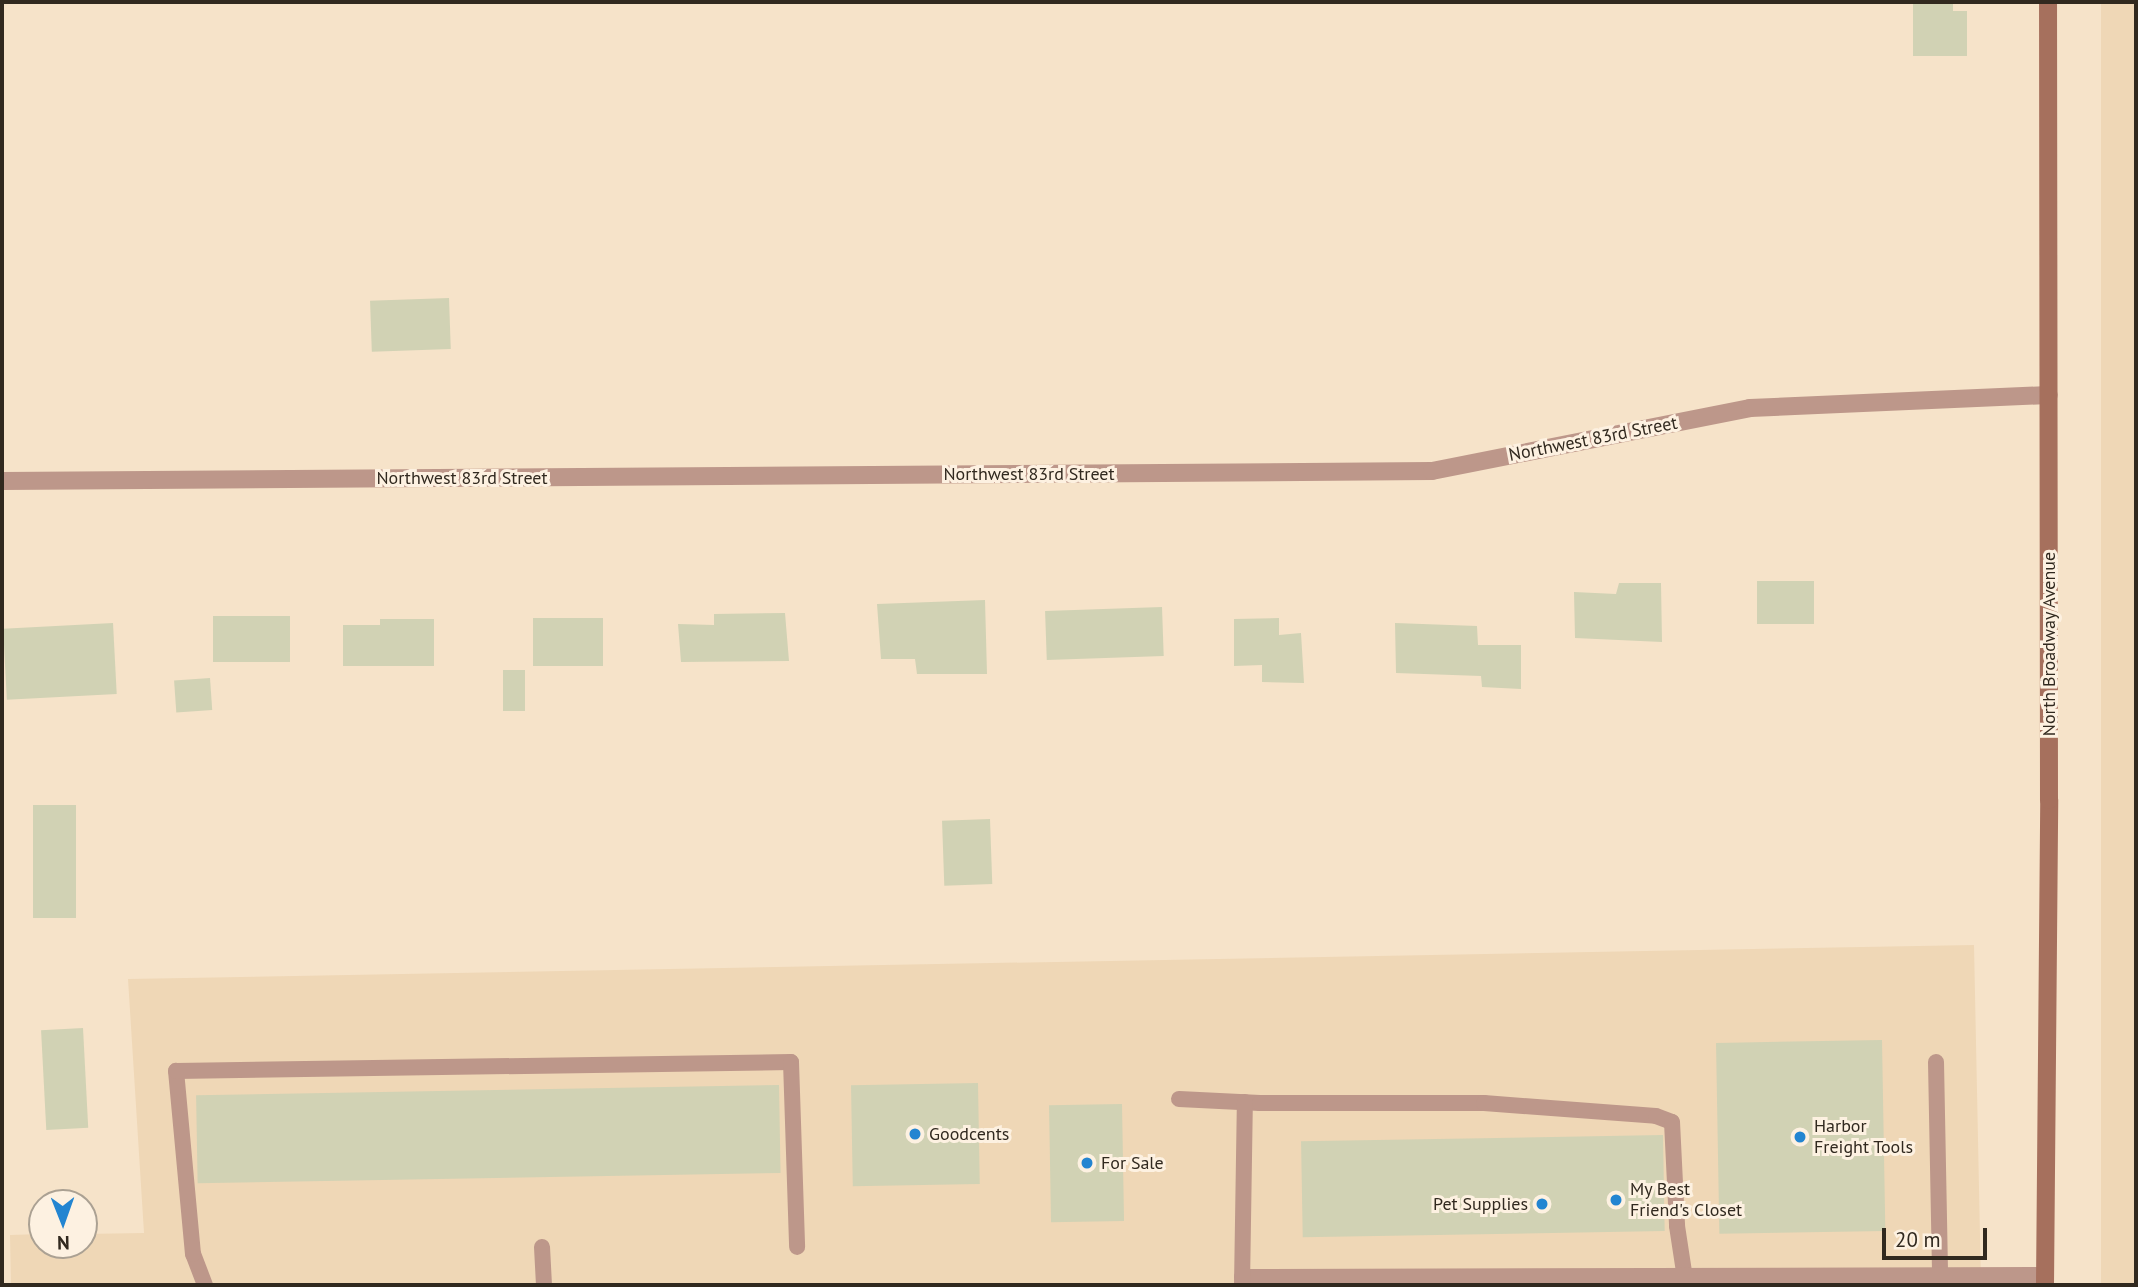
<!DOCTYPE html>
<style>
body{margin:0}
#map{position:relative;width:2138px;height:1287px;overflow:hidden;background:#f6e3c9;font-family:"PT Sans",sans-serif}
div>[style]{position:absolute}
.built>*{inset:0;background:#efd7b6;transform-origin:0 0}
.building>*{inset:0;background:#d1d2b4;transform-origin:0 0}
.lane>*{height:16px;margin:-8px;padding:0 8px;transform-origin:8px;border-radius:8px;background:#bd978a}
.street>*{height:18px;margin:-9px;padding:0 9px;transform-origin:9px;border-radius:9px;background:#bd978a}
.secondary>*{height:18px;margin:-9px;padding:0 9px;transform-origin:9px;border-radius:9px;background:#a6705d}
.dots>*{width:19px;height:19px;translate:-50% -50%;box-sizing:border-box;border:4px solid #fdf1e1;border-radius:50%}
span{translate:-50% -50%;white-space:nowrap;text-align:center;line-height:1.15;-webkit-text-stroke:6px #fdf1e1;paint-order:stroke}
.street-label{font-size:18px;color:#31291f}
.poi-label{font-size:18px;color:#31291f}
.left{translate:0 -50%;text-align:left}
.right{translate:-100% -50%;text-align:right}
.frame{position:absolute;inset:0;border:4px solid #31291f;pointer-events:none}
.north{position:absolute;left:28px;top:1189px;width:70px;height:70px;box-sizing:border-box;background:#fdf1e1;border:2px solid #aba193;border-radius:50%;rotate:179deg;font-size:19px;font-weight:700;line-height:28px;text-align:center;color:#31291f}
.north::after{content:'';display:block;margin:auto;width:24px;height:32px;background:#2385d1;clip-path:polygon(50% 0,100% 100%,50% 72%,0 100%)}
.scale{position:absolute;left:1882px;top:1228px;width:105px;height:32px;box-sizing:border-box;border:4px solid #31291f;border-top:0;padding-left:9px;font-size:21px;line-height:24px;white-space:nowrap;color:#31291f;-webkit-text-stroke:5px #fdf1e1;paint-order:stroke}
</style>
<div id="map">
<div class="built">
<i style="left:2101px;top:2px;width:35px;height:1283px"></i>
<i style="clip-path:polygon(1974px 945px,1981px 1285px,11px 1285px,10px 1235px,42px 1234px,42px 1245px,84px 1245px,84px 1234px,144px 1233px,128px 979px)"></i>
</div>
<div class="building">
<i style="clip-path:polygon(1913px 2px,1953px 2px,1953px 11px,1967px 11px,1967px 56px,1913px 56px)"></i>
<i style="left:449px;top:298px;width:51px;height:79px;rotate:88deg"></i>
<i style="left:1757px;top:581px;width:57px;height:43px"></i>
<i style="clip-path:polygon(1619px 583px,1661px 583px,1662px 642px,1575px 638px,1574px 592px,1616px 594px)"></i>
<i style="clip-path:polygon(985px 600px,987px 674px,917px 674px,915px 659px,881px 659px,877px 604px)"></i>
<i style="left:1162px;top:607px;width:49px;height:117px;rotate:88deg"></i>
<i style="clip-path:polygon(785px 613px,789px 661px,681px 662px,678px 624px,714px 625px,714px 614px)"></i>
<i style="left:213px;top:616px;width:77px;height:46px"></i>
<i style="left:533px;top:618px;width:70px;height:48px"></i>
<i style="clip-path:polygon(1279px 618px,1279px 635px,1301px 633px,1304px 683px,1262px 682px,1262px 665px,1234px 666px,1234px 619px)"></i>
<i style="clip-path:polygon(380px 619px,434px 619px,434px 666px,343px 666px,343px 625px,380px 625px)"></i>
<i style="left:113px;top:623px;width:71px;height:110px;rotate:87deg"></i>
<i style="clip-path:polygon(1395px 623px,1477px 626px,1478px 645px,1521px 645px,1521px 689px,1482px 687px,1481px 676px,1396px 673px)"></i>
<i style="left:525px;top:670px;width:41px;height:22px;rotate:90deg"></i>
<i style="left:210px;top:678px;width:32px;height:36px;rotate:86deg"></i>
<i style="left:33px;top:805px;width:43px;height:113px"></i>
<i style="left:990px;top:819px;width:65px;height:48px;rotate:88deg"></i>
<i style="left:83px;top:1028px;width:100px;height:42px;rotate:87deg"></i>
<i style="left:1882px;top:1040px;width:191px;height:166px;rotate:89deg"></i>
<i style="left:978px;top:1083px;width:101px;height:127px;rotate:89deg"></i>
<i style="left:779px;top:1085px;width:88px;height:583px;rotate:89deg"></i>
<i style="left:1122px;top:1104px;width:117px;height:73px;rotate:89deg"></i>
<i style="left:1663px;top:1135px;width:96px;height:362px;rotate:89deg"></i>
</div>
<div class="lane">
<i style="left:1936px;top:1062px;width:211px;rotate:88.9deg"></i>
<i style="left:1179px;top:1099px;width:81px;rotate:2.8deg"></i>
<i style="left:1260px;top:1103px;width:224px"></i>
<i style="left:1484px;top:1103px;width:172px;rotate:4.3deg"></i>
<i style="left:1656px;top:1116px;width:17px;rotate:21deg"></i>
<i style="left:1672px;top:1122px;width:104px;rotate:87.2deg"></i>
<i style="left:1677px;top:1226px;width:60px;rotate:81.3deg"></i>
<i style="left:542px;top:1247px;width:38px;rotate:87deg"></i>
<i style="left:1242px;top:1277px;width:803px;rotate:-0.14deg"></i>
<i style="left:205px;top:1285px;width:33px;rotate:-111deg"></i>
<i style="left:193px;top:1254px;width:184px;rotate:-95.3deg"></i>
<i style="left:176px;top:1071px;width:615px;rotate:-0.84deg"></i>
<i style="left:791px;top:1062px;width:185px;rotate:88.1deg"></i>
<i style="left:1242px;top:1285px;width:183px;rotate:-89.1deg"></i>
</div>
<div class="street">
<i style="left:2px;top:481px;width:1430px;rotate:-0.4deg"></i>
<i style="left:1432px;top:471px;width:324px;rotate:-11.2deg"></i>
<i style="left:1750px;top:408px;width:299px;rotate:-2.5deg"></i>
</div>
<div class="secondary">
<i style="left:2045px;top:1285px;width:485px;rotate:-89.5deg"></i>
<i style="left:2049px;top:800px;width:798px;rotate:-90.07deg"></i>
</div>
<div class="dots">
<i style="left:915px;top:1134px;background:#2385d1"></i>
<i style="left:1800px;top:1137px;background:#2385d1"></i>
<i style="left:1087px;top:1163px;background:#2385d1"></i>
<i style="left:1616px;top:1200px;background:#2385d1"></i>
<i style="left:1542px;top:1204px;background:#2385d1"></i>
</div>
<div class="street-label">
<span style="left:1593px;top:439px;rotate:-11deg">Northwest 83rd Street</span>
<span style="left:1029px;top:474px">Northwest 83rd Street</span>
<span style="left:462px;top:478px">Northwest 83rd Street</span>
<span style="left:2049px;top:644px;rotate:-90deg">North Broadway Avenue</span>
</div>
<div class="poi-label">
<span class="left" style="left:1814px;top:1137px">Harbor<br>Freight Tools</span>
<span class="left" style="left:929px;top:1134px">Goodcents</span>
<span class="left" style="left:1101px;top:1163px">For Sale</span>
<span class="left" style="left:1630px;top:1200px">My Best<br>Friend's Closet</span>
<span class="right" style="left:1528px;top:1204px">Pet Supplies</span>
</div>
<div class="frame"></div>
<div class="north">N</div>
<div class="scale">20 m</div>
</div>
